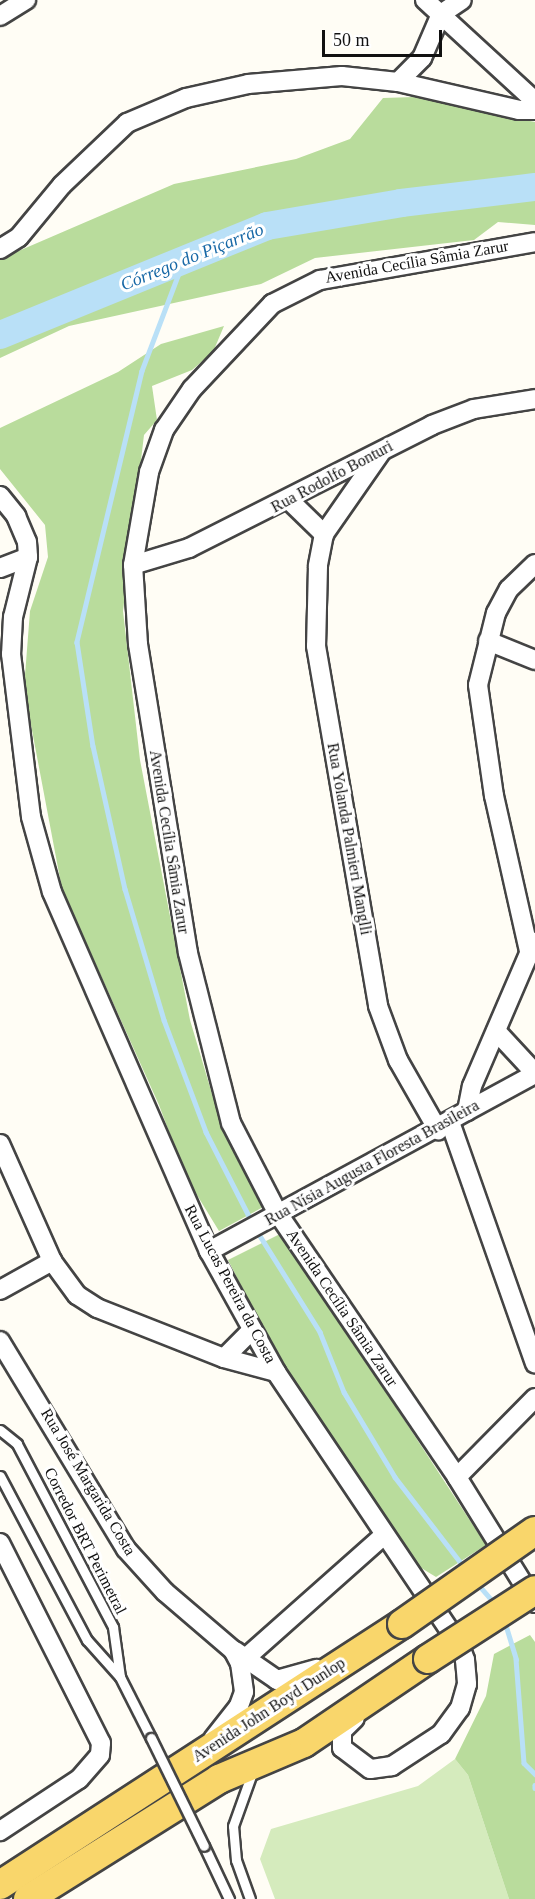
<!DOCTYPE html>
<meta charset="utf-8">
<style>
body{margin:0}
#map{position:relative;width:535px;height:1899px;overflow:hidden;background:#fffdf5;font-family:Georgia,serif}
div>[style]{position:absolute}
.green>*{inset:0;background:#d5ebbd}
.forest>*{inset:0;background:#b9dc9c}
.stream>*{height:4.5px;margin:-2.25px;padding:0 2.25px;transform-origin:2.25px;border-radius:2.25px;background:#b9e0f7}
.river>*{height:28px;margin:-14px;padding:0 14px;transform-origin:14px;border-radius:14px;background:#b9e0f7}
.roads{filter:drop-shadow(2px 0 #444) drop-shadow(-2px 0 #444) drop-shadow(0 2px #444) drop-shadow(0 -2px #444)}
.service>*{height:9px;margin:-4.5px;padding:0 4.5px;transform-origin:4.5px;border-radius:4.5px;background:#fff}
.minor>*{height:18px;margin:-9px;padding:0 9px;transform-origin:9px;border-radius:9px;background:#fff}
.primary>*{height:28px;margin:-14px;padding:0 14px;transform-origin:14px;border-radius:14px;background:#f9d66b}
.bridges{filter:drop-shadow(2px 0 #444) drop-shadow(-2px 0 #444) drop-shadow(0 2px #444) drop-shadow(0 -2px #444)}
.service-bridge>*{height:9px;margin:-4.5px;padding:0 4.5px;transform-origin:4.5px;border-radius:4.5px;background:#fff}
.primary-bridge>*{height:28px;margin:-14px;padding:0 14px;transform-origin:14px;border-radius:14px;background:#f9d66b}
span{translate:-50% -50%;white-space:nowrap;text-align:center;line-height:1.15;-webkit-text-stroke:6px #fff;paint-order:stroke}
.street-label{font-size:16px;color:#111}
.water-label{font-size:18px;color:#1768a6;font-style:italic}
.scale{position:absolute;left:322px;top:30px;width:120px;height:27px;box-sizing:border-box;border:3px solid #111;border-top:0;padding-left:8px;font-size:18px;line-height:21px;white-space:nowrap;color:#111;-webkit-text-stroke:4px #fff;paint-order:stroke}
</style>
<div id="map">
<div class="green">
<i style="clip-path:polygon(455px 1759px,468px 1775px,509px 1899px,275px 1899px,260px 1859px,271px 1829px,418px 1786px)"></i>
</div>
<div class="forest">
<i style="clip-path:polygon(414px 97px,535px 122px,535px 225px,498px 222px,474px 240px,315px 258px,261px 284px,69px 326px,0 358px,0 259px,174px 184px,296px 159px,350px 139px,383px 98px)"></i>
<i style="clip-path:polygon(224px 326px,213px 352px,192px 370px,152px 386px,157px 420px,144px 435px,123px 611px,140px 760px,190px 1020px,221px 1124px,265px 1206px,219px 1231px,186px 1177px,159px 1105px,62px 889px,24px 688px,30px 611px,48px 557px,45px 525px,0 469px,0 428px,118px 372px,161px 344px)"></i>
<i style="clip-path:polygon(282px 1233px,486px 1545px,436px 1577px,418px 1566px,386px 1522px,277px 1356px,228px 1260px)"></i>
<i style="clip-path:polygon(530px 1635px,535px 1642px,535px 1899px,509px 1899px,468px 1775px,455px 1759px,486px 1696px,494px 1654px)"></i>
</div>
<div class="stream">
<i style="left:183px;top:263px;width:116px;rotate:110.8deg"></i>
<i style="left:142px;top:371px;width:279px;rotate:103.5deg"></i>
<i style="left:77px;top:642px;width:105px;rotate:81.3deg"></i>
<i style="left:93px;top:746px;width:147px;rotate:77.4deg"></i>
<i style="left:125px;top:889px;width:137px;rotate:73.4deg"></i>
<i style="left:164px;top:1020px;width:120px;rotate:69.4deg"></i>
<i style="left:206px;top:1132px;width:103px;rotate:62.9deg"></i>
<i style="left:257px;top:1231px;width:119px;rotate:58deg"></i>
<i style="left:320px;top:1332px;width:65px;rotate:68.2deg"></i>
<i style="left:344px;top:1392px;width:99px;rotate:59deg"></i>
<i style="left:395px;top:1477px;width:113px;rotate:52.5deg"></i>
<i style="left:477px;top:1583px;width:28px;rotate:49deg"></i>
<i style="left:505px;top:1622px;width:39px;rotate:73deg"></i>
<i style="left:516px;top:1659px;width:104px;rotate:85.6deg"></i>
<i style="left:524px;top:1763px;width:16px;rotate:45deg"></i>
<i style="left:535px;top:1785px;width:3px;rotate:90deg"></i>
</div>
<div class="river">
<i style="left:0;top:335px;width:288px;rotate:-22.2deg"></i>
<i style="left:267px;top:226px;width:136px;rotate:-9.7deg"></i>
<i style="left:401px;top:203px;width:135px;rotate:-6.8deg"></i>
</div>
<div class="roads">
<div class="service">
<i style="left:0;top:1430px;width:22px;rotate:39deg"></i>
<i style="left:17px;top:1444px;width:207px;rotate:62.3deg"></i>
<i style="left:113px;top:1627px;width:50px;rotate:82deg"></i>
<i style="left:0;top:1476px;width:186px;rotate:62.1deg"></i>
<i style="left:87px;top:1640px;width:50px;rotate:48.3deg"></i>
<i style="left:120px;top:1677px;width:68px;rotate:63.1deg"></i>
<i style="left:204px;top:1846px;width:59px;rotate:64.7deg"></i>
<i style="left:250px;top:1899px;width:41px;rotate:-109.7deg"></i>
<i style="left:236px;top:1860px;width:34px;rotate:-95deg"></i>
<i style="left:233px;top:1826px;width:56px;rotate:-70.3deg"></i>
</div>
<div class="minor">
<i style="left:425px;top:0;width:149px;rotate:42.6deg"></i>
<i style="left:0;top:16px;width:31px;rotate:-32deg"></i>
<i style="left:398px;top:82px;width:34px;rotate:-45deg"></i>
<i style="left:422px;top:58px;width:48px;rotate:-66.6deg"></i>
<i style="left:441px;top:14px;width:25px;rotate:-34deg"></i>
<i style="left:0;top:249px;width:22px;rotate:-32deg"></i>
<i style="left:19px;top:237px;width:67px;rotate:-50.4deg"></i>
<i style="left:62px;top:185px;width:90px;rotate:-43.6deg"></i>
<i style="left:127px;top:123px;width:64px;rotate:-23deg"></i>
<i style="left:186px;top:98px;width:64px;rotate:-12.7deg"></i>
<i style="left:248px;top:84px;width:94px;rotate:-4.9deg"></i>
<i style="left:342px;top:76px;width:56px;rotate:6.1deg"></i>
<i style="left:398px;top:82px;width:124px;rotate:13deg"></i>
<i style="left:519px;top:110px;width:16px"></i>
<i style="left:381px;top:452px;width:100px;rotate:124.8deg"></i>
<i style="left:324px;top:534px;width:33px;rotate:101deg"></i>
<i style="left:318px;top:566px;width:80px;rotate:91.4deg"></i>
<i style="left:316px;top:646px;width:365px;rotate:80.2deg"></i>
<i style="left:378px;top:1006px;width:58px;rotate:69.7deg"></i>
<i style="left:398px;top:1060px;width:81px;rotate:60.3deg"></i>
<i style="left:0;top:496px;width:26px;rotate:51deg"></i>
<i style="left:16px;top:516px;width:28px;rotate:67deg"></i>
<i style="left:27px;top:542px;width:15px;rotate:86deg"></i>
<i style="left:28px;top:557px;width:62px;rotate:104deg"></i>
<i style="left:13px;top:617px;width:37px;rotate:93deg"></i>
<i style="left:11px;top:654px;width:164px;rotate:83deg"></i>
<i style="left:31px;top:817px;width:78px;rotate:74.4deg"></i>
<i style="left:52px;top:892px;width:392px;rotate:66.4deg"></i>
<i style="left:209px;top:1251px;width:138px;rotate:61deg"></i>
<i style="left:276px;top:1372px;width:330px;rotate:56.1deg"></i>
<i style="left:460px;top:1646px;width:15px;rotate:70deg"></i>
<i style="left:465px;top:1660px;width:24px;rotate:85deg"></i>
<i style="left:467px;top:1684px;width:25px;rotate:106deg"></i>
<i style="left:460px;top:1708px;width:32px;rotate:126deg"></i>
<i style="left:441px;top:1734px;width:59px;rotate:146.9deg"></i>
<i style="left:392px;top:1766px;width:22px;rotate:172deg"></i>
<i style="left:370px;top:1769px;width:35px;rotate:-143deg"></i>
<i style="left:342px;top:1748px;width:17px;rotate:-90deg"></i>
<i style="left:342px;top:1731px;width:18px;rotate:-45deg"></i>
<i style="left:289px;top:500px;width:49px;rotate:44.2deg"></i>
<i style="left:133px;top:565px;width:59px;rotate:-16.9deg"></i>
<i style="left:189px;top:548px;width:272px;rotate:-26.8deg"></i>
<i style="left:432px;top:425px;width:45px;rotate:-20.9deg"></i>
<i style="left:474px;top:409px;width:62px;rotate:-9.3deg"></i>
<i style="left:0;top:568px;width:30px;rotate:-21deg"></i>
<i style="left:488px;top:641px;width:51px;rotate:22deg"></i>
<i style="left:529px;top:951px;width:159px;rotate:-102.7deg"></i>
<i style="left:494px;top:796px;width:112px;rotate:-98.2deg"></i>
<i style="left:478px;top:685px;width:74px;rotate:-76deg"></i>
<i style="left:496px;top:613px;width:27px;rotate:-62deg"></i>
<i style="left:509px;top:589px;width:36px;rotate:-44deg"></i>
<i style="left:496px;top:1031px;width:57px;rotate:47.1deg"></i>
<i style="left:467px;top:1111px;width:25px;rotate:-79deg"></i>
<i style="left:472px;top:1086px;width:157px;rotate:-66.7deg"></i>
<i style="left:450px;top:1122px;width:256px;rotate:70.6deg"></i>
<i style="left:0;top:1144px;width:128px;rotate:66deg"></i>
<i style="left:52px;top:1261px;width:42px;rotate:53.7deg"></i>
<i style="left:77px;top:1295px;width:24px;rotate:33deg"></i>
<i style="left:97px;top:1308px;width:136px;rotate:21.5deg"></i>
<i style="left:224px;top:1358px;width:54px;rotate:15.1deg"></i>
<i style="left:209px;top:1251px;width:371px;rotate:-28.5deg"></i>
<i style="left:0;top:1290px;width:60px;rotate:-29.1deg"></i>
<i style="left:0;top:1341px;width:243px;rotate:58.8deg"></i>
<i style="left:126px;top:1549px;width:58px;rotate:47.8deg"></i>
<i style="left:165px;top:1592px;width:89px;rotate:40.5deg"></i>
<i style="left:233px;top:1650px;width:15px;rotate:62deg"></i>
<i style="left:240px;top:1663px;width:29px;rotate:82deg"></i>
<i style="left:244px;top:1692px;width:15px;rotate:110deg"></i>
<i style="left:239px;top:1706px;width:42px;rotate:128.2deg"></i>
<i style="left:224px;top:1358px;width:40px;rotate:-45deg"></i>
<i style="left:457px;top:1477px;width:111px;rotate:-45.4deg"></i>
<i style="left:0;top:1543px;width:224px;rotate:63.2deg"></i>
<i style="left:101px;top:1743px;width:12px;rotate:95deg"></i>
<i style="left:100px;top:1755px;width:32px;rotate:131deg"></i>
<i style="left:79px;top:1779px;width:95px;rotate:146.6deg"></i>
<i style="left:535px;top:1603px;width:148px;rotate:-121.8deg"></i>
<i style="left:457px;top:1477px;width:318px;rotate:-124.2deg"></i>
<i style="left:278px;top:1214px;width:102px;rotate:-117.3deg"></i>
<i style="left:231px;top:1123px;width:175px;rotate:-104.2deg"></i>
<i style="left:188px;top:953px;width:313px;rotate:-99.2deg"></i>
<i style="left:138px;top:644px;width:79px;rotate:-93.6deg"></i>
<i style="left:133px;top:565px;width:94px;rotate:-80.2deg"></i>
<i style="left:149px;top:472px;width:45px;rotate:-70.3deg"></i>
<i style="left:164px;top:430px;width:50px;rotate:-55.7deg"></i>
<i style="left:192px;top:389px;width:117px;rotate:-46.7deg"></i>
<i style="left:272px;top:304px;width:54px;rotate:-26.6deg"></i>
<i style="left:320px;top:280px;width:218px;rotate:-10deg"></i>
<i style="left:235px;top:1651px;width:51px;rotate:34.6deg"></i>
<i style="left:277px;top:1680px;width:41px;rotate:-15.8deg"></i>
<i style="left:240px;top:1663px;width:193px;rotate:-41.6deg"></i>
</div>
<div class="primary">
<i style="left:0;top:1885px;width:479px;rotate:-33deg"></i>
<i style="left:28px;top:1899px;width:226px;rotate:-32.1deg"></i>
<i style="left:219px;top:1779px;width:92px;rotate:-23deg"></i>
<i style="left:304px;top:1743px;width:150px;rotate:-34.1deg"></i>
</div>
</div>
<div class="bridges">
<div class="service-bridge">
<i style="left:151px;top:1738px;width:120px;rotate:63.9deg"></i>
</div>
<div class="primary-bridge">
<i style="left:402px;top:1624px;width:162px;rotate:-35deg"></i>
<i style="left:428px;top:1659px;width:127px;rotate:-32.8deg"></i>
</div>
</div>
<div class="street-label">
<span style="left:417px;top:262px;rotate:-10deg">Avenida Cecília Sâmia Zarur</span>
<span style="left:332px;top:477px;rotate:-28deg">Rua Rodolfo Bonturi</span>
<span style="left:349px;top:839px;rotate:80deg">Rua Yolanda Palmieri Manglli</span>
<span style="left:169px;top:842px;rotate:81deg">Avenida Cecília Sâmia Zarur</span>
<span style="left:372px;top:1163px;rotate:-29deg">Rua Nísia Augusta Floresta Brasileira</span>
<span style="left:230px;top:1284px;rotate:62deg">Rua Lucas Pereira da Costa</span>
<span style="left:342px;top:1308px;rotate:56deg">Avenida Cecília Sâmia Zarur</span>
<span style="left:88px;top:1482px;rotate:59deg">Rua José Margarida Costa</span>
<span style="left:85px;top:1541px;rotate:63deg">Corredor BRT Perimetral</span>
<span style="left:269px;top:1710px;rotate:-33deg">Avenida John Boyd Dunlop</span>
</div>
<div class="water-label">
<span style="left:192px;top:257px;rotate:-22deg">Córrego do Piçarrão</span>
</div>
<div class="scale">50 m</div>
</div>
